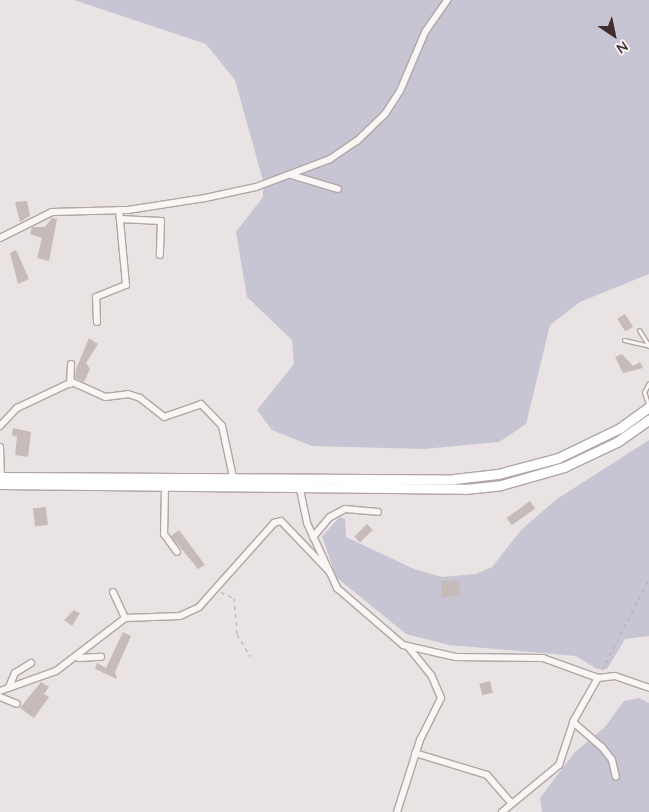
<!DOCTYPE html>
<style>
body{margin:0}
#map{position:relative;width:649px;height:812px;overflow:hidden;background:#eae3e3;font-family:Quicksand,sans-serif}
div>[style]{position:absolute}
.green>*{inset:0;background:#c7c5d3}
.building>*{inset:0;background:#c7bbba;transform-origin:0 0}
.path>*{height:1px;margin-top:-0.5px;transform-origin:0;background:repeating-linear-gradient(90deg,#b3aaa9 0 4px,transparent 0 8px)}
.roads{filter:drop-shadow(1px 0 #b1a5a5) drop-shadow(-1px 0 #b1a5a5) drop-shadow(0 1px #b1a5a5) drop-shadow(0 -1px #b1a5a5)}
.lane>*{height:3px;margin:-1.5px;padding:0 1.5px;transform-origin:1.5px;border-radius:1.5px;background:#f9f6f5}
.street>*{height:6px;margin:-3px;padding:0 3px;transform-origin:3px;border-radius:3px;background:#f9f6f5}
.secondary>*{height:9px;margin:-4.5px;padding:0 4.5px;transform-origin:4.5px;border-radius:4.5px;background:#fff}
span{translate:-50% -50%;white-space:nowrap;text-align:center;line-height:1.15;-webkit-text-stroke:4.5px #f7f2f3;paint-order:stroke}
.north{position:absolute;left:589px;top:10px;width:50px;height:50px;-webkit-text-stroke:4px #f7f2f3;paint-order:stroke;rotate:146deg;font-size:14px;font-weight:700;line-height:20px;text-align:center;color:#412d2c}
.north::after{content:'';display:block;margin:auto;width:18px;height:22px;background:#412d2c;clip-path:polygon(50% 0,100% 100%,50% 72%,0 100%)}
</style>
<div id="map">
<div class="green">
<i style="clip-path:polygon(74px 0,649px 0,649px 274px,580px 302px,550px 325px,526px 424px,499px 442px,424px 449px,312px 446px,272px 430px,257px 410px,294px 364px,292px 340px,247px 297px,236px 232px,263px 197px,263px 181px,235px 80px,206px 44px)"></i>
<i style="clip-path:polygon(649px 440px,649px 636px,625px 639px,607px 669px,597px 669px,576px 656px,449px 645px,406px 634px,336px 577px,322px 536px,340px 517px,345px 519px,346px 537px,414px 569px,442px 577px,476px 574px,492px 567px,522px 529px,557px 499px)"></i>
<i style="clip-path:polygon(639px 698px,649px 703px,649px 812px,542px 812px,540px 798px,574px 753px,605px 727px,624px 701px)"></i>
</div>
<div class="building">
<i style="clip-path:polygon(27px 201px,30px 216px,20px 222px,15px 202px)"></i>
<i style="clip-path:polygon(52px 218px,57px 219px,49px 261px,37px 258px,42px 238px,30px 234px,32px 227px,45px 227px)"></i>
<i style="clip-path:polygon(16px 250px,29px 279px,18px 284px,10px 253px)"></i>
<i style="left:625px;top:314px;width:15px;height:9px;rotate:58deg"></i>
<i style="clip-path:polygon(89px 338px,98px 344px,86px 363px,90px 369px,84px 382px,75px 378px,76px 369px)"></i>
<i style="clip-path:polygon(622px 354px,633px 366px,640px 362px,643px 368px,623px 373px,615px 357px)"></i>
<i style="clip-path:polygon(13px 428px,31px 432px,28px 457px,15px 455px,17px 437px,12px 435px)"></i>
<i style="left:530px;top:501px;width:9px;height:29px;rotate:54deg"></i>
<i style="left:46px;top:507px;width:18px;height:13px;rotate:84deg"></i>
<i style="left:367px;top:524px;width:8px;height:18px;rotate:45deg"></i>
<i style="clip-path:polygon(179px 530px,205px 565px,198px 569px,171px 536px)"></i>
<i style="left:459px;top:580px;width:16px;height:18px;rotate:86deg"></i>
<i style="clip-path:polygon(74px 610px,80px 613px,72px 626px,64px 620px)"></i>
<i style="clip-path:polygon(123px 632px,131px 636px,115px 672px,117px 679px,95px 669px,97px 663px,106px 668px)"></i>
<i style="left:490px;top:681px;width:12px;height:11px;rotate:76deg"></i>
<i style="clip-path:polygon(41px 682px,49px 687px,44px 694px,49px 697px,34px 718px,20px 708px)"></i>
</div>
<div class="path">
<i style="left:221px;top:592px;width:14px;rotate:25deg"></i>
<i style="left:234px;top:598px;width:36px;rotate:85deg"></i>
<i style="left:237px;top:634px;width:26px;rotate:59deg"></i>
<i style="left:602px;top:670px;width:102px;rotate:-62.7deg"></i>
</div>
<div class="roads">
<div class="lane">
<i style="left:639px;top:330px;width:19px;rotate:58deg"></i>
<i style="left:624px;top:340px;width:26px;rotate:13deg"></i>
<i style="left:649px;top:407px;width:16px;rotate:-108deg"></i>
<i style="left:644px;top:392px;width:10px;rotate:-61deg"></i>
</div>
<div class="street">
<i style="left:291px;top:175px;width:49px;rotate:16.6deg"></i>
<i style="left:120px;top:219px;width:41px;rotate:2.8deg"></i>
<i style="left:161px;top:221px;width:34px;rotate:92deg"></i>
<i style="left:0;top:238px;width:58px;rotate:-26.6deg"></i>
<i style="left:52px;top:212px;width:76px;rotate:-1.5deg"></i>
<i style="left:128px;top:210px;width:78px;rotate:-8.9deg"></i>
<i style="left:205px;top:198px;width:52px;rotate:-12.2deg"></i>
<i style="left:256px;top:187px;width:79px;rotate:-20.7deg"></i>
<i style="left:330px;top:159px;width:32px;rotate:-34deg"></i>
<i style="left:357px;top:141px;width:39px;rotate:-44deg"></i>
<i style="left:385px;top:114px;width:27px;rotate:-57deg"></i>
<i style="left:400px;top:91px;width:64px;rotate:-67deg"></i>
<i style="left:425px;top:32px;width:39px;rotate:-55deg"></i>
<i style="left:97px;top:322px;width:25px;rotate:-92deg"></i>
<i style="left:96px;top:297px;width:32px;rotate:-22deg"></i>
<i style="left:126px;top:285px;width:75px;rotate:-95.3deg"></i>
<i style="left:70px;top:384px;width:20px;rotate:-87deg"></i>
<i style="left:0;top:426px;width:25px;rotate:-47deg"></i>
<i style="left:17px;top:408px;width:61px;rotate:-25.3deg"></i>
<i style="left:72px;top:382px;width:36px;rotate:24deg"></i>
<i style="left:105px;top:397px;width:23px;rotate:-7deg"></i>
<i style="left:128px;top:394px;width:13px;rotate:18deg"></i>
<i style="left:140px;top:398px;width:31px;rotate:38deg"></i>
<i style="left:164px;top:417px;width:39px;rotate:-19deg"></i>
<i style="left:201px;top:404px;width:30px;rotate:46deg"></i>
<i style="left:222px;top:426px;width:52px;rotate:77.8deg"></i>
<i style="left:0;top:447px;width:30px;rotate:88deg"></i>
<i style="left:299px;top:485px;width:39px;rotate:78deg"></i>
<i style="left:307px;top:523px;width:72px;rotate:65.2deg"></i>
<i style="left:337px;top:588px;width:87px;rotate:40.8deg"></i>
<i style="left:403px;top:645px;width:54px;rotate:12.8deg"></i>
<i style="left:456px;top:657px;width:87px;rotate:0.7deg"></i>
<i style="left:543px;top:658px;width:59px;rotate:20deg"></i>
<i style="left:165px;top:488px;width:46px;rotate:91.2deg"></i>
<i style="left:164px;top:534px;width:22px;rotate:54deg"></i>
<i style="left:313px;top:537px;width:26px;rotate:-50deg"></i>
<i style="left:330px;top:517px;width:17px;rotate:-28deg"></i>
<i style="left:345px;top:509px;width:33px;rotate:5deg"></i>
<i style="left:113px;top:592px;width:29px;rotate:65deg"></i>
<i style="left:79px;top:658px;width:22px;rotate:-3deg"></i>
<i style="left:9px;top:687px;width:15px;rotate:-67deg"></i>
<i style="left:15px;top:673px;width:19px;rotate:-32deg"></i>
<i style="left:0;top:691px;width:59px;rotate:-19.7deg"></i>
<i style="left:56px;top:671px;width:87px;rotate:-37.5deg"></i>
<i style="left:125px;top:618px;width:55px;rotate:-2.1deg"></i>
<i style="left:180px;top:616px;width:21px;rotate:-25deg"></i>
<i style="left:199px;top:607px;width:113px;rotate:-48.2deg"></i>
<i style="left:274px;top:523px;width:7px;rotate:-16deg"></i>
<i style="left:281px;top:521px;width:69px;rotate:46.2deg"></i>
<i style="left:0;top:697px;width:18px;rotate:22deg"></i>
<i style="left:573px;top:722px;width:38px;rotate:41deg"></i>
<i style="left:602px;top:747px;width:16px;rotate:52deg"></i>
<i style="left:612px;top:760px;width:17px;rotate:77deg"></i>
<i style="left:415px;top:753px;width:75px;rotate:17deg"></i>
<i style="left:487px;top:775px;width:35px;rotate:49deg"></i>
<i style="left:397px;top:812px;width:76px;rotate:-72.3deg"></i>
<i style="left:420px;top:740px;width:47px;rotate:-63.4deg"></i>
<i style="left:441px;top:698px;width:25px;rotate:-113deg"></i>
<i style="left:431px;top:675px;width:35px;rotate:-129deg"></i>
<i style="left:502px;top:812px;width:74px;rotate:-39.5deg"></i>
<i style="left:559px;top:765px;width:47px;rotate:-71.6deg"></i>
<i style="left:574px;top:720px;width:48px;rotate:-60.3deg"></i>
<i style="left:598px;top:678px;width:17px;rotate:-7deg"></i>
<i style="left:615px;top:676px;width:36px;rotate:19deg"></i>
</div>
<div class="secondary">
<i style="left:0;top:477px;width:454px;rotate:0.3deg"></i>
<i style="left:454px;top:479px;width:44px;rotate:-6.5deg"></i>
<i style="left:498px;top:474px;width:62px;rotate:-14.9deg"></i>
<i style="left:558px;top:458px;width:69px;rotate:-25.8deg"></i>
<i style="left:620px;top:428px;width:36px;rotate:-36deg"></i>
<i style="left:0;top:484px;width:465px;rotate:0.6deg"></i>
<i style="left:465px;top:489px;width:36px;rotate:-6deg"></i>
<i style="left:501px;top:485px;width:66px;rotate:-15.9deg"></i>
<i style="left:564px;top:467px;width:59px;rotate:-25.3deg"></i>
<i style="left:617px;top:442px;width:39px;rotate:-35deg"></i>
</div>
</div>
<div class="north">N</div>
</div>
